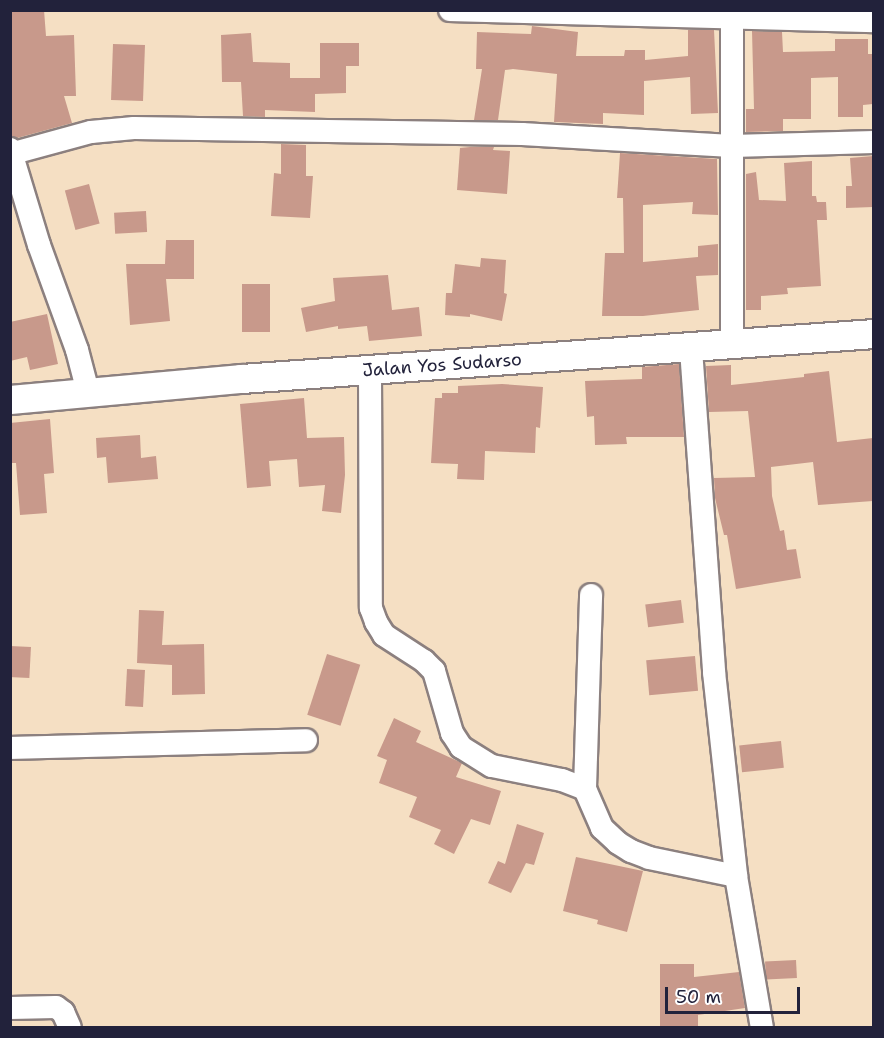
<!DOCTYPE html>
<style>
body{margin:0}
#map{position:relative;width:884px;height:1038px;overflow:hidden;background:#f5dfc3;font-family:"Shantell Sans",sans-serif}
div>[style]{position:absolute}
.building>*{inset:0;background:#c8998b;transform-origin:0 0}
.roads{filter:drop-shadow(2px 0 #8c807f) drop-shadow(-2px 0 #8c807f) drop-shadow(0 2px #8c807f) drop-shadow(0 -2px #8c807f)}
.minor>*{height:22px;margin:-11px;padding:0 11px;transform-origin:11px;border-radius:11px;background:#fff}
.major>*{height:28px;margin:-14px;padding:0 14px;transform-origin:14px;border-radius:14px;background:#fff}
span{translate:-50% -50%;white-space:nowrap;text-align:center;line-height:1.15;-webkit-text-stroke:5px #fff;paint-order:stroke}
.street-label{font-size:18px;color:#22223b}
.frame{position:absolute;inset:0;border:12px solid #22223b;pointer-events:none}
.scale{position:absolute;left:665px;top:987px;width:135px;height:27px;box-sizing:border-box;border:3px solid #22223b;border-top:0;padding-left:8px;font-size:18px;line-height:21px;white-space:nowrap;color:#22223b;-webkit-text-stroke:4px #fff;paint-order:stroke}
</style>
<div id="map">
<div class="building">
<i style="clip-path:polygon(10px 10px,44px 10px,46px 36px,74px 35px,76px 96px,64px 96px,72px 123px,17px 138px,10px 136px)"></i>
<i style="clip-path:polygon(532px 26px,578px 32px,576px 56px,624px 56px,625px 50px,645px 50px,645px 60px,688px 56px,688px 30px,714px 30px,718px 113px,691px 114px,690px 77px,644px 81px,644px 115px,603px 113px,603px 124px,554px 122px,557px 74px,513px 69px,505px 70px,498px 120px,474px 120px,482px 69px,476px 69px,477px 32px,531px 34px)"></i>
<i style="clip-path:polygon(752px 31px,782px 32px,783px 52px,835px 51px,835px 39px,868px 39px,868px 54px,873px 54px,873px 104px,863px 105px,863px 117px,838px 117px,838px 77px,811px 78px,811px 119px,783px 119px,783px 131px,746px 132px,746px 109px,754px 109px)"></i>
<i style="clip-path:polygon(251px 33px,253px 62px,290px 63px,290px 78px,320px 78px,320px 43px,359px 43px,359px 66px,346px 66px,346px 93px,315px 94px,315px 112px,265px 110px,265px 117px,243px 116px,241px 82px,222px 82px,221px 35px)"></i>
<i style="left:113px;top:44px;width:32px;height:56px;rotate:2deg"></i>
<i style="clip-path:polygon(281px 144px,306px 145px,306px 176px,313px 176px,310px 218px,271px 216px,274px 173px,281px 174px)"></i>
<i style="clip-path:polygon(470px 147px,494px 147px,493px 150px,510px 151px,507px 194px,457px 190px,460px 148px)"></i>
<i style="clip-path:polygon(620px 153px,717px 159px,718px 215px,692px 214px,693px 202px,643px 205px,643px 262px,698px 257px,698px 246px,718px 244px,718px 275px,696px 276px,699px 310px,643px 316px,602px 316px,605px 253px,624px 253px,623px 198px,617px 198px)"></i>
<i style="clip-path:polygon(873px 156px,873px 207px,846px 208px,846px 186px,852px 186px,850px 158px)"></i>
<i style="clip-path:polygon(812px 161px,812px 196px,816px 196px,817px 202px,826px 202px,827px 220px,817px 220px,821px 286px,787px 288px,788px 294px,761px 296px,761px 310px,746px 310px,746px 174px,756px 172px,759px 200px,786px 201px,784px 163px)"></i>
<i style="left:89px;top:184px;width:41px;height:25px;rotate:75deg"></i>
<i style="left:146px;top:211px;width:21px;height:32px;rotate:87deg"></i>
<i style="clip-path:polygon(166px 240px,194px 240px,194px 279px,166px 279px,170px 321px,130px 325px,126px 264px,165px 264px)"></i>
<i style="clip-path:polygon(481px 258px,506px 260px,504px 293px,507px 294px,502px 321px,470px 314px,470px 317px,445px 315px,446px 293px,452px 293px,455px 264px,480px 267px)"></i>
<i style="clip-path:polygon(388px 275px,392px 310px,419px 307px,422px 336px,369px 341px,367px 326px,338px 329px,338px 326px,306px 332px,301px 308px,335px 301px,333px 278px)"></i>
<i style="left:242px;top:284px;width:28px;height:48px"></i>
<i style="clip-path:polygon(47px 314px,58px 364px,30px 370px,27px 357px,10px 361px,10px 322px)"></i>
<i style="clip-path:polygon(679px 364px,684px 437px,626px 437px,627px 444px,595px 445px,594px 416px,587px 417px,585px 381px,642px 379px,642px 367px)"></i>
<i style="clip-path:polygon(731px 365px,731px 385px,804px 377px,804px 374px,829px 371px,837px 442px,873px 438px,873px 501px,818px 505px,813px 462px,771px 467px,772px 496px,780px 531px,784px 530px,787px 550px,796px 549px,801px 578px,736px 589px,727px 535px,724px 535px,715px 498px,714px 478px,755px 477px,748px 411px,709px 412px,706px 366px)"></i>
<i style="clip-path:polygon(502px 384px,543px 387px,540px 428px,536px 427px,535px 453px,485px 451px,484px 480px,457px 479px,458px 464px,431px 463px,435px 398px,442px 398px,442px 393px,458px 393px,458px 386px)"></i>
<i style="clip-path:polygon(304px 398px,307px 438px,344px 437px,345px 475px,341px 513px,322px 511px,325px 485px,299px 487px,297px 459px,269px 461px,271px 486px,247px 488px,240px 404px)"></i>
<i style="clip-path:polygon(50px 419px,54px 473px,44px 474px,47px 513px,20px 515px,16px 463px,10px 463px,10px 423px)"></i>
<i style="clip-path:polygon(140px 435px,141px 458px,156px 456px,158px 479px,108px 483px,106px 457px,97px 458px,96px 438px)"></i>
<i style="left:681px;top:600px;width:23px;height:36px;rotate:83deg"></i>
<i style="clip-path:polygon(139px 610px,164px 611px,162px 645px,204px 644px,205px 694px,172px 695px,172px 665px,137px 663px)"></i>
<i style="left:10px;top:646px;width:21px;height:31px;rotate:3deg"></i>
<i style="left:327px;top:654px;width:35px;height:64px;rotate:18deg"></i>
<i style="left:695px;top:656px;width:35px;height:49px;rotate:85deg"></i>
<i style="left:127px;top:669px;width:18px;height:37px;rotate:3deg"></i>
<i style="clip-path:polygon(394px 718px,421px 731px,416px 742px,462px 763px,456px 777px,501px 791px,490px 825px,471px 819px,454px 854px,434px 844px,441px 830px,409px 817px,417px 797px,379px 783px,387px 760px,377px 756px)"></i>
<i style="left:781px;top:741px;width:27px;height:42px;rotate:84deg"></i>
<i style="clip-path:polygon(517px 824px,544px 833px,534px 865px,526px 863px,511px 893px,488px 883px,498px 861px,505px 864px)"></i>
<i style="clip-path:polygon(576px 857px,643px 871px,627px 932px,597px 924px,598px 920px,563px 911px)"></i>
<i style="left:796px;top:960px;width:18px;height:31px;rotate:87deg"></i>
<i style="clip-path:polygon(660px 964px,694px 964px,694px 977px,739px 972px,745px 1008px,698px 1015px,698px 1028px,660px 1028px)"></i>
</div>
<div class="roads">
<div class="minor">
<i style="left:450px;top:10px;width:424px;rotate:1.5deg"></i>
<i style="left:10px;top:149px;width:100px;rotate:73.2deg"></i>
<i style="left:39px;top:245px;width:112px;rotate:70.1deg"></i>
<i style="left:77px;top:350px;width:43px;rotate:75.3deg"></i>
<i style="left:10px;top:154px;width:84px;rotate:-15.2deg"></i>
<i style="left:91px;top:132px;width:43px;rotate:-5.3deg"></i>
<i style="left:134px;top:128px;width:388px;rotate:0.9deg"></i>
<i style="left:522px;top:134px;width:210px;rotate:3.3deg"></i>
<i style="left:732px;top:146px;width:142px;rotate:-1.6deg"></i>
<i style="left:732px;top:344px;width:334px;rotate:-90deg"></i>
<i style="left:691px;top:349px;width:324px;rotate:85.9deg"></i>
<i style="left:714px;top:672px;width:205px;rotate:83.8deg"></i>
<i style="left:736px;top:876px;width:154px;rotate:80.3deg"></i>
<i style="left:370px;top:370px;width:238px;rotate:89.8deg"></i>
<i style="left:371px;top:608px;width:15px;rotate:70deg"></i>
<i style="left:376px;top:622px;width:15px;rotate:58deg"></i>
<i style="left:384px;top:635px;width:48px;rotate:33deg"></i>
<i style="left:424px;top:661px;width:14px;rotate:45deg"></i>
<i style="left:434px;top:671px;width:65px;rotate:73.8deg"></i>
<i style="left:452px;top:733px;width:17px;rotate:57deg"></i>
<i style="left:461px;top:747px;width:36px;rotate:32deg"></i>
<i style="left:492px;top:766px;width:71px;rotate:11.3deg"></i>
<i style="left:562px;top:780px;width:25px;rotate:21deg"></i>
<i style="left:585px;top:789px;width:43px;rotate:66.4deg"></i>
<i style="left:602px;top:828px;width:22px;rotate:43deg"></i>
<i style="left:618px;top:843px;width:15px;rotate:32deg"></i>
<i style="left:631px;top:851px;width:19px;rotate:21deg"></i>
<i style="left:649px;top:858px;width:89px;rotate:11.7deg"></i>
<i style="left:10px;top:748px;width:296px;rotate:-1.5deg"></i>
<i style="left:585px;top:789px;width:194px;rotate:-88.2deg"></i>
<i style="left:10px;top:1008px;width:46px;rotate:-1.2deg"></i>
<i style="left:56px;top:1007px;width:9px;rotate:36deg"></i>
<i style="left:63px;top:1012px;width:17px;rotate:66deg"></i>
</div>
<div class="major">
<i style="left:10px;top:400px;width:233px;rotate:-5.2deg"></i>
<i style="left:242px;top:379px;width:634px;rotate:-4.07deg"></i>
</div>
</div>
<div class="street-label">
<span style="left:442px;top:365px;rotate:-4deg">Jalan Yos Sudarso</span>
</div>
<div class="frame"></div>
<div class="scale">50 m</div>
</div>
